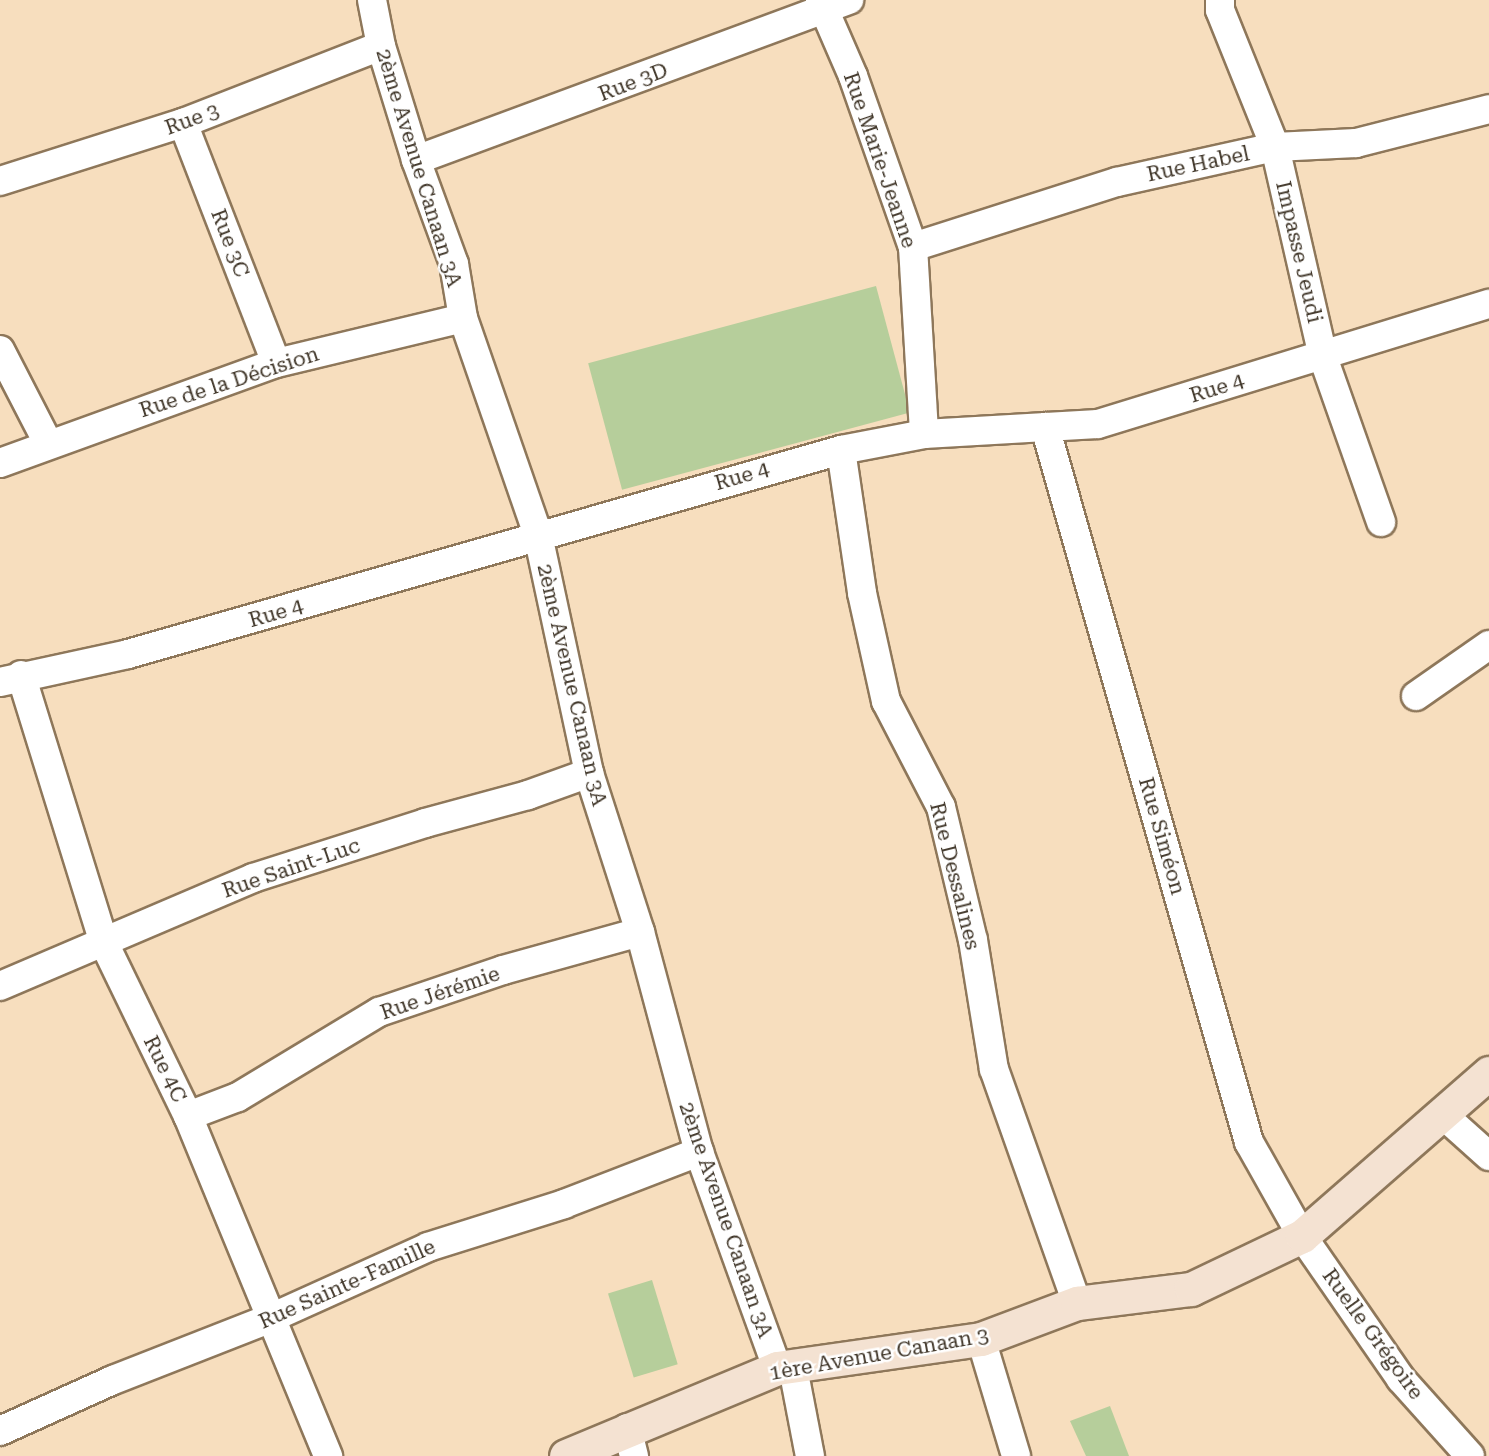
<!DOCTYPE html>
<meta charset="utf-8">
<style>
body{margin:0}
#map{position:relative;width:1489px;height:1456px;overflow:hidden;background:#f7debe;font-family:"Roboto Serif",serif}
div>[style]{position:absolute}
.green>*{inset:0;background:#b6ce9b;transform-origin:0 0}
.roads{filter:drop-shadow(2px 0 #8e775a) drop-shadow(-2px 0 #8e775a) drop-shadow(0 2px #8e775a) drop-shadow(0 -2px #8e775a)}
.street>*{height:28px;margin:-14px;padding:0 14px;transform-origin:14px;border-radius:14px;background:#fff}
.secondary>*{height:33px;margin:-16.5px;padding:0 16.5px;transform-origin:16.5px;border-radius:16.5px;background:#f4e2d2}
span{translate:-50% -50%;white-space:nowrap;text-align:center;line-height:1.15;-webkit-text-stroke:5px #fff;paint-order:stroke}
.street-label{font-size:21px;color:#403629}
</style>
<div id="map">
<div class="green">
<i style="left:876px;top:286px;width:131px;height:298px;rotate:75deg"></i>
<i style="left:652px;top:1280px;width:88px;height:46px;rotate:73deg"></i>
<i style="clip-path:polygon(1110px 1406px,1129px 1456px,1086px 1456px,1070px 1421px)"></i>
</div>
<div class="roads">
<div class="street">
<i style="left:372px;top:0;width:47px;rotate:78.9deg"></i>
<i style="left:381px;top:46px;width:119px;rotate:72.9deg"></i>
<i style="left:416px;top:160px;width:111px;rotate:69.9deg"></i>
<i style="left:454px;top:264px;width:55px;rotate:80.5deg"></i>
<i style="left:463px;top:318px;width:230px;rotate:70.9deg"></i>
<i style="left:538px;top:535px;width:243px;rotate:77.9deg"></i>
<i style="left:589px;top:773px;width:167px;rotate:72.2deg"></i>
<i style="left:640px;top:932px;width:228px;rotate:75deg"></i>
<i style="left:699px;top:1152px;width:230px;rotate:70.1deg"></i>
<i style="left:820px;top:0;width:83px;rotate:66.5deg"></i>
<i style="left:853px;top:76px;width:181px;rotate:70.7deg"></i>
<i style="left:913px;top:247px;width:187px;rotate:86.6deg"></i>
<i style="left:1220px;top:0;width:10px;rotate:90deg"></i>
<i style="left:1220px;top:10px;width:148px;rotate:68.1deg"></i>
<i style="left:1275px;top:147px;width:215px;rotate:77.1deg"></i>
<i style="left:1323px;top:357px;width:175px;rotate:70.6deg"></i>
<i style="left:183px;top:123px;width:257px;rotate:68.8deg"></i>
<i style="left:416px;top:160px;width:462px;rotate:-20.3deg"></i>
<i style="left:0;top:181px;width:192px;rotate:-17.6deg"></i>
<i style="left:183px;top:123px;width:212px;rotate:-21.3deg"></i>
<i style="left:913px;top:247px;width:214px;rotate:-17.7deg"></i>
<i style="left:1117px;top:182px;width:162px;rotate:-12.5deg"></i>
<i style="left:1275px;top:147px;width:81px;rotate:-2.8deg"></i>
<i style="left:1356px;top:143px;width:137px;rotate:-14.3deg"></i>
<i style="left:0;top:350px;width:105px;rotate:62.7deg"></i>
<i style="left:1045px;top:427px;width:744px;rotate:74.08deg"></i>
<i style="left:1249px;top:1142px;width:108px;rotate:60.6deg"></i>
<i style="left:1302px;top:1236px;width:174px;rotate:55.3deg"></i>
<i style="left:1401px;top:1379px;width:103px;rotate:48.1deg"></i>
<i style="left:841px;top:450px;width:145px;rotate:81.6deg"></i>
<i style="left:862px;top:593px;width:111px;rotate:77.5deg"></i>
<i style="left:886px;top:701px;width:119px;rotate:62.6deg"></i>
<i style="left:941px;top:807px;width:137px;rotate:76.5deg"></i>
<i style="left:973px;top:940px;width:131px;rotate:80.8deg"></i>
<i style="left:994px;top:1069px;width:248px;rotate:70.5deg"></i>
<i style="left:0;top:463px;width:294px;rotate:-19.9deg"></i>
<i style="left:276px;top:363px;width:192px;rotate:-13.5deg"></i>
<i style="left:21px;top:675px;width:281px;rotate:72.8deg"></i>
<i style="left:104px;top:943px;width:192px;rotate:64.1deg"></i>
<i style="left:188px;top:1116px;width:368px;rotate:67.6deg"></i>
<i style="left:0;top:682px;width:131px;rotate:-12.3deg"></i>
<i style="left:128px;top:654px;width:742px;rotate:-15.97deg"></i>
<i style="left:841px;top:450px;width:85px;rotate:-10.9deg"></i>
<i style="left:924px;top:434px;width:174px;rotate:-3.3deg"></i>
<i style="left:1098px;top:424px;width:409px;rotate:-17.1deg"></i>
<i style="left:1416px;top:696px;width:89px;rotate:-34.9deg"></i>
<i style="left:0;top:986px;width:275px;rotate:-23.1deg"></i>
<i style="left:253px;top:878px;width:181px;rotate:-17.7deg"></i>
<i style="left:425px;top:823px;width:107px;rotate:-15.2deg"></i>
<i style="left:528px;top:795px;width:65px;rotate:-19.8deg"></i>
<i style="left:1442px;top:1114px;width:63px;rotate:41.8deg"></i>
<i style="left:188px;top:1116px;width:53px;rotate:-20.8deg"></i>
<i style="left:238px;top:1097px;width:165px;rotate:-31.1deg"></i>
<i style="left:379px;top:1012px;width:131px;rotate:-18.7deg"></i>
<i style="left:503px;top:970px;width:142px;rotate:-15.5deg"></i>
<i style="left:981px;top:1339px;width:122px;rotate:73.3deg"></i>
<i style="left:793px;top:1368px;width:90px;rotate:79.1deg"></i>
<i style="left:627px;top:1428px;width:29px;rotate:76deg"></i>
<i style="left:0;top:1431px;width:124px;rotate:-24.3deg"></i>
<i style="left:113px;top:1380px;width:170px;rotate:-21.4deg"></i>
<i style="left:271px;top:1318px;width:172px;rotate:-24.3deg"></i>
<i style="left:428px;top:1247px;width:143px;rotate:-17.5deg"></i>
<i style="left:564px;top:1204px;width:145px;rotate:-21.1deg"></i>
</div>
<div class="secondary">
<i style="left:566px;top:1456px;width:229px;rotate:-22.6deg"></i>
<i style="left:777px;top:1368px;width:206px;rotate:-8.1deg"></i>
<i style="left:981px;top:1339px;width:103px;rotate:-20.6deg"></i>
<i style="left:1077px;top:1303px;width:115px;rotate:-7deg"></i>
<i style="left:1191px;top:1289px;width:123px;rotate:-25.5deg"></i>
<i style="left:1302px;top:1236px;width:248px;rotate:-41.1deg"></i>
</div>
</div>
<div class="street-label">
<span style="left:633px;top:82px;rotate:-21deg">Rue 3D</span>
<span style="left:192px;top:119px;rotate:-20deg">Rue 3</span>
<span style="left:880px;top:160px;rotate:71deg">Rue Marie-Jeanne</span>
<span style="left:1198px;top:164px;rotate:-12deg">Rue Habel</span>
<span style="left:419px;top:168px;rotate:73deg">2ème Avenue Canaan 3A</span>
<span style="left:230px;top:243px;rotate:69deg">Rue 3C</span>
<span style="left:1299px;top:252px;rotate:77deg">Impasse Jeudi</span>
<span style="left:229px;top:382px;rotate:-18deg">Rue de la Décision</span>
<span style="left:1217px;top:388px;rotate:-17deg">Rue 4</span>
<span style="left:742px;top:476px;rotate:-16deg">Rue 4</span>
<span style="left:276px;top:613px;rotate:-16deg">Rue 4</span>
<span style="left:572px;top:685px;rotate:77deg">2ème Avenue Canaan 3A</span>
<span style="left:1162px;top:836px;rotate:74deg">Rue Siméon</span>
<span style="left:291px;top:868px;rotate:-19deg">Rue Saint-Luc</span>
<span style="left:955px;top:876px;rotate:76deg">Rue Dessalines</span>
<span style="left:440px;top:993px;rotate:-19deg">Rue Jérémie</span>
<span style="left:165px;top:1069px;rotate:64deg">Rue 4C</span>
<span style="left:726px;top:1220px;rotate:71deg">2ème Avenue Canaan 3A</span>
<span style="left:347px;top:1284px;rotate:-24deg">Rue Sainte-Famille</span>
<span style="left:1373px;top:1334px;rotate:54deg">Ruelle Grégoire</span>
<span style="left:879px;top:1354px;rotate:-10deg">1ère Avenue Canaan 3</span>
</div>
</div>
